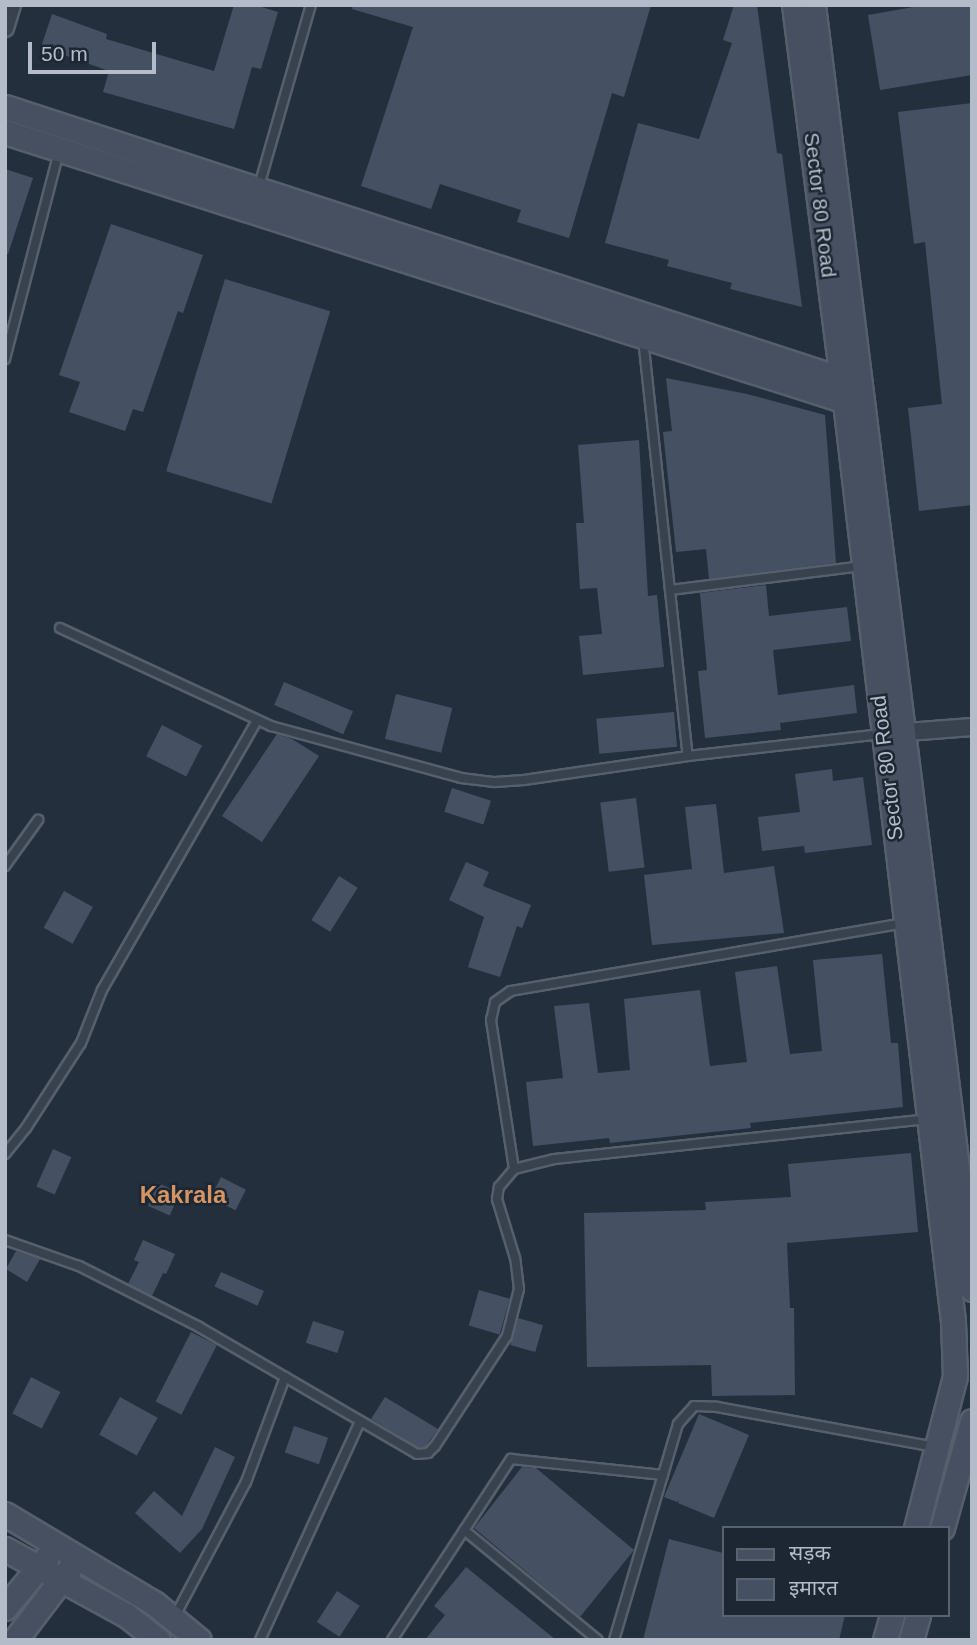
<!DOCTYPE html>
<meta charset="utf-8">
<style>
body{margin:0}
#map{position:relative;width:977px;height:1645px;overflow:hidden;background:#242f3e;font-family:Helvetica,"Noto Sans Devanagari",sans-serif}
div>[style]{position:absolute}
.building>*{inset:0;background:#455162;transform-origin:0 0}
.roads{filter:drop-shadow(2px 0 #565f6c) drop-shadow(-2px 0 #565f6c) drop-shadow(0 2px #565f6c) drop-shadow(0 -2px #565f6c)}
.lane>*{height:8px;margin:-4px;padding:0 4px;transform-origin:4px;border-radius:4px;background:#38414e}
.street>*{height:16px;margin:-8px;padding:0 8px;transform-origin:8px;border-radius:8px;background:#38414e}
.secondary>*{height:23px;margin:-11.5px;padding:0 11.5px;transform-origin:11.5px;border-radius:11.5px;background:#465061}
span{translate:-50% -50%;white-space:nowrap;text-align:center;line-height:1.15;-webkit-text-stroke:5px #1d2633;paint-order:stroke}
.street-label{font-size:21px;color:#b4bcc9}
.quarter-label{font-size:24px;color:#d59563;font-weight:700}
.frame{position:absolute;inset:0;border:7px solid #b4bcc9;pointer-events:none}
.legend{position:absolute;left:722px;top:1526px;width:228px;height:91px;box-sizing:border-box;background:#1d2633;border:2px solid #59626f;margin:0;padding:9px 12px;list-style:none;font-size:21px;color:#b4bcc9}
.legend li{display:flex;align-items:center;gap:14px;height:35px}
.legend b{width:35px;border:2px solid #59626f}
.scale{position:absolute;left:28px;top:42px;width:128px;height:32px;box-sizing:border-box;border:4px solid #b4bcc9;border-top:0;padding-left:9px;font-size:21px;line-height:24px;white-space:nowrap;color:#b4bcc9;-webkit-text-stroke:5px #1d2633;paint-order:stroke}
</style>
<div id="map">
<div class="building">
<i style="clip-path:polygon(234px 5px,255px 5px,278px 12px,261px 69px,252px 67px,234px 129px,103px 92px,109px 71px,41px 47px,52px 14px,107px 34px,106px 39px,214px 71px)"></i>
<i style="clip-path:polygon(353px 5px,651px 5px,624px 97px,612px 93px,569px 238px,517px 222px,521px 210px,440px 184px,431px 209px,361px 186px,413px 27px,352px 9px)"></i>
<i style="clip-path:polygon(734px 5px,757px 5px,777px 153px,782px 154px,802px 307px,730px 289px,732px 283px,667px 266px,669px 260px,605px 243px,638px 123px,699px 139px,732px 43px,723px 40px)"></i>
<i style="clip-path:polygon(925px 5px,972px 5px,972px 75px,880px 90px,868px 15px)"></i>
<i style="clip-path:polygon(972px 103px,972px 505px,919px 511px,908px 408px,942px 404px,925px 242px,914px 244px,898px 112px)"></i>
<i style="clip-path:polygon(5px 169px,33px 178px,8px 254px,5px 254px)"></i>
<i style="clip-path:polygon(111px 224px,203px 255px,183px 313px,178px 311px,143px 412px,133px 409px,125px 431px,69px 412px,80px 382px,59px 375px)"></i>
<i style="left:225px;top:279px;width:110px;height:201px;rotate:17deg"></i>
<i style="clip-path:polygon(666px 378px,747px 394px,825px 415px,836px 563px,709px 579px,706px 549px,676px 552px,663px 432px,672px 431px)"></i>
<i style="clip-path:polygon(639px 440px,648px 596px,657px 595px,664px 667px,583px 675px,579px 636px,602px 634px,597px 588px,580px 589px,576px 523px,584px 523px,578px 445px)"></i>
<i style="clip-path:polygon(766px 585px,769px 616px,847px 607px,851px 641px,773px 650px,778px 695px,854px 685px,857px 713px,780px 723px,781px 730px,705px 738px,698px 671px,707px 670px,700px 593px)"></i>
<i style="left:284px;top:682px;width:75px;height:25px;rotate:23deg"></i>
<i style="left:396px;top:694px;width:58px;height:46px;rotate:14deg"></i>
<i style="left:674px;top:712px;width:35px;height:78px;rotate:85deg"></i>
<i style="left:162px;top:725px;width:45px;height:35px;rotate:27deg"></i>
<i style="clip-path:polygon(277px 734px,292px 739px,319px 756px,262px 842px,222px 816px)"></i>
<i style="clip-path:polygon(832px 769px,833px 781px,863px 777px,872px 845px,805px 853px,804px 846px,762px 851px,758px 817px,800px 812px,795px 774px)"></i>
<i style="left:452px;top:788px;width:41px;height:25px;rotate:18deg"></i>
<i style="left:636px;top:798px;width:70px;height:36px;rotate:83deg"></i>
<i style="clip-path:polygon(716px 804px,724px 873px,774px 866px,784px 933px,652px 945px,644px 875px,692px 869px,685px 807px)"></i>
<i style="clip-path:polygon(466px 862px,489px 872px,483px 886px,531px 905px,522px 928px,517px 926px,500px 977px,468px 967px,484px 917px,449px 900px)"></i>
<i style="left:339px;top:876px;width:22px;height:52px;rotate:32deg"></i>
<i style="left:64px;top:891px;width:33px;height:42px;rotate:29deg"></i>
<i style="clip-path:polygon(882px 954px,891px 1043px,898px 1043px,903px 1107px,750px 1123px,751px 1128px,684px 1135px,610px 1143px,609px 1138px,533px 1146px,526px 1082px,563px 1078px,554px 1006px,589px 1003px,598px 1073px,630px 1070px,624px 999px,700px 990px,710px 1066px,747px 1062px,735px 972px,777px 966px,790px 1054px,822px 1051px,813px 960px)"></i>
<i style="left:53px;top:1149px;width:20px;height:41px;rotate:24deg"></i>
<i style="clip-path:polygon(911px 1153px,918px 1232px,787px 1243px,790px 1308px,794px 1308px,795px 1395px,712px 1396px,711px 1365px,587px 1367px,584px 1213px,706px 1210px,705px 1202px,791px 1197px,788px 1164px)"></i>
<i style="left:221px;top:1177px;width:28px;height:23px;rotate:27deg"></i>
<i style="left:158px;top:1183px;width:24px;height:25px;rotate:24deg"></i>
<i style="clip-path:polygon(143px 1240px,175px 1254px,166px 1274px,163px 1273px,152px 1296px,128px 1284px,139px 1262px,134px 1260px)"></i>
<i style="clip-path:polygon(16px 1251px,40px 1259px,27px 1282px,6px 1269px)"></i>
<i style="left:221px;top:1272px;width:47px;height:16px;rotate:24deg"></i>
<i style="left:479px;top:1290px;width:32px;height:37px;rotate:16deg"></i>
<i style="left:518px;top:1318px;width:26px;height:28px;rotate:16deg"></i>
<i style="left:313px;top:1321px;width:33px;height:23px;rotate:18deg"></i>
<i style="left:191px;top:1332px;width:29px;height:78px;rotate:27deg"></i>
<i style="left:31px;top:1377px;width:33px;height:41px;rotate:27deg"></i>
<i style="left:120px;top:1397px;width:43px;height:43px;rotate:29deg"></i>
<i style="clip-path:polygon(385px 1397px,438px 1429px,425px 1447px,418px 1447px,371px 1419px)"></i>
<i style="clip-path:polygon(699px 1414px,749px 1435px,714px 1518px,678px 1503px,679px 1500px,677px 1502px,664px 1497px)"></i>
<i style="left:294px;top:1426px;width:36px;height:28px;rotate:19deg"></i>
<i style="clip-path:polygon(215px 1447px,235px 1457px,202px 1529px,180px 1553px,135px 1513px,154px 1491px,182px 1516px)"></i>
<i style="clip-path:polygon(522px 1467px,536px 1468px,634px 1550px,580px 1617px,474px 1528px)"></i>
<i style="clip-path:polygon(669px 1539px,723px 1553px,723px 1615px,845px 1615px,839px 1640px,643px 1640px)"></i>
<i style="clip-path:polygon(466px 1567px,556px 1640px,425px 1640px,445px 1615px,434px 1606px)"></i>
<i style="left:337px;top:1591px;width:27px;height:37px;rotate:33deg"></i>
</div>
<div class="roads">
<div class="lane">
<i style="left:259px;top:186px;width:188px;rotate:-74deg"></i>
<i style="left:643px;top:338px;width:420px;rotate:83.9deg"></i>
<i style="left:5px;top:359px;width:214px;rotate:-75.4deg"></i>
<i style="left:670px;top:590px;width:193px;rotate:-7.1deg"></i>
<i style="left:60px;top:628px;width:233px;rotate:24.9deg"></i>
<i style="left:271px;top:726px;width:197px;rotate:15.3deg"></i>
<i style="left:461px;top:778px;width:34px;rotate:7deg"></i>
<i style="left:495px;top:782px;width:29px;rotate:-4deg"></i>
<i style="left:524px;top:780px;width:166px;rotate:-8.3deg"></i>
<i style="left:688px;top:756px;width:195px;rotate:-6.5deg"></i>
<i style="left:5px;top:866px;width:57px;rotate:-54.3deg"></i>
<i style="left:5px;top:1154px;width:33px;rotate:-51deg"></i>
<i style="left:26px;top:1128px;width:101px;rotate:-57.1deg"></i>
<i style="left:81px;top:1043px;width:57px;rotate:-68.4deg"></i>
<i style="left:102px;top:990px;width:311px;rotate:-60.1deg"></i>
<i style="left:514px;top:1169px;width:151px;rotate:-98.8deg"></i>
<i style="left:491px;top:1020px;width:18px;rotate:-77deg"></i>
<i style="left:495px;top:1002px;width:19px;rotate:-35deg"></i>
<i style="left:511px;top:991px;width:400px;rotate:-9.8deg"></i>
<i style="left:5px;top:1240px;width:78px;rotate:19.4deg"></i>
<i style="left:79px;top:1266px;width:135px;rotate:26.9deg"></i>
<i style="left:199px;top:1327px;width:252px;rotate:30.2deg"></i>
<i style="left:417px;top:1454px;width:11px;rotate:-5deg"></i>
<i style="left:428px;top:1453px;width:10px;rotate:-45deg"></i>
<i style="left:435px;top:1446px;width:131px;rotate:-56.8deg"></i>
<i style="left:507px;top:1336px;width:49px;rotate:-75.7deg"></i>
<i style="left:519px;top:1289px;width:31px;rotate:-97deg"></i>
<i style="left:515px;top:1258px;width:62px;rotate:-107deg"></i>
<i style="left:497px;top:1199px;width:12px;rotate:-81deg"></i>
<i style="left:499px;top:1187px;width:23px;rotate:-50deg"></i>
<i style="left:514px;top:1169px;width:41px;rotate:-14deg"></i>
<i style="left:554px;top:1159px;width:376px;rotate:-6.1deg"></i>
<i style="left:464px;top:1530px;width:173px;rotate:39.4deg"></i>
<i style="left:175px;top:1616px;width:152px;rotate:-62.1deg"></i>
<i style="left:246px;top:1482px;width:112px;rotate:-69.6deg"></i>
<i style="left:260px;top:1640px;width:240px;rotate:-65.4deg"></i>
<i style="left:392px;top:1640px;width:217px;rotate:-56.7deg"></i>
<i style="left:511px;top:1459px;width:153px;rotate:6deg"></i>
<i style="left:614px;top:1640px;width:225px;rotate:-73.5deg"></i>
<i style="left:678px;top:1424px;width:24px;rotate:-48deg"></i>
<i style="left:694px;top:1406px;width:23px;rotate:2deg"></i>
<i style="left:717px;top:1407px;width:222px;rotate:10.4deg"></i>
</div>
<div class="street">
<i style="left:5px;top:28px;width:24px;rotate:-73deg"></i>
<i style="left:894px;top:733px;width:78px;rotate:-4.4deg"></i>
</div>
<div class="secondary">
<i style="left:794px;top:5px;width:400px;rotate:82.7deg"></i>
<i style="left:845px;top:402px;width:926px;rotate:83.3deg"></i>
<i style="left:953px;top:1322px;width:54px;rotate:87.9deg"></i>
<i style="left:955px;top:1376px;width:157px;rotate:104.4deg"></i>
<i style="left:813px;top:5px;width:1294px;rotate:82.94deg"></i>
<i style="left:5px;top:107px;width:893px;rotate:18.01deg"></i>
<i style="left:5px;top:132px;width:896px;rotate:17.75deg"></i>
<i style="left:5px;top:1514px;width:174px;rotate:30.9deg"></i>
<i style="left:154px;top:1603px;width:58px;rotate:39.4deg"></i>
<i style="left:942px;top:1528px;width:111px;rotate:-74.3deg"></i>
<i style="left:5px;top:1549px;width:138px;rotate:28.6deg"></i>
<i style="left:126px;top:1615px;width:41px;rotate:38deg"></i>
<i style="left:5px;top:1608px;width:66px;rotate:-50.5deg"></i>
<i style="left:15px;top:1640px;width:89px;rotate:-52.7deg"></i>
<i style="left:885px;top:1640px;width:26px;rotate:-74deg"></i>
<i style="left:911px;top:1640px;width:26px;rotate:-74deg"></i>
</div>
</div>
<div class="street-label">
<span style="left:820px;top:205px;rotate:83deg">Sector 80 Road</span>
<span style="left:887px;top:768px;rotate:-97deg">Sector 80 Road</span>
</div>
<div class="quarter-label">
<span style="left:183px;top:1195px">Kakrala</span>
</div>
<div class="frame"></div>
<ul class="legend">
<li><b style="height:9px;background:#465061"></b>सड़क</li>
<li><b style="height:19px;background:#455162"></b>इमारत</li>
</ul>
<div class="scale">50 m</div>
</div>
